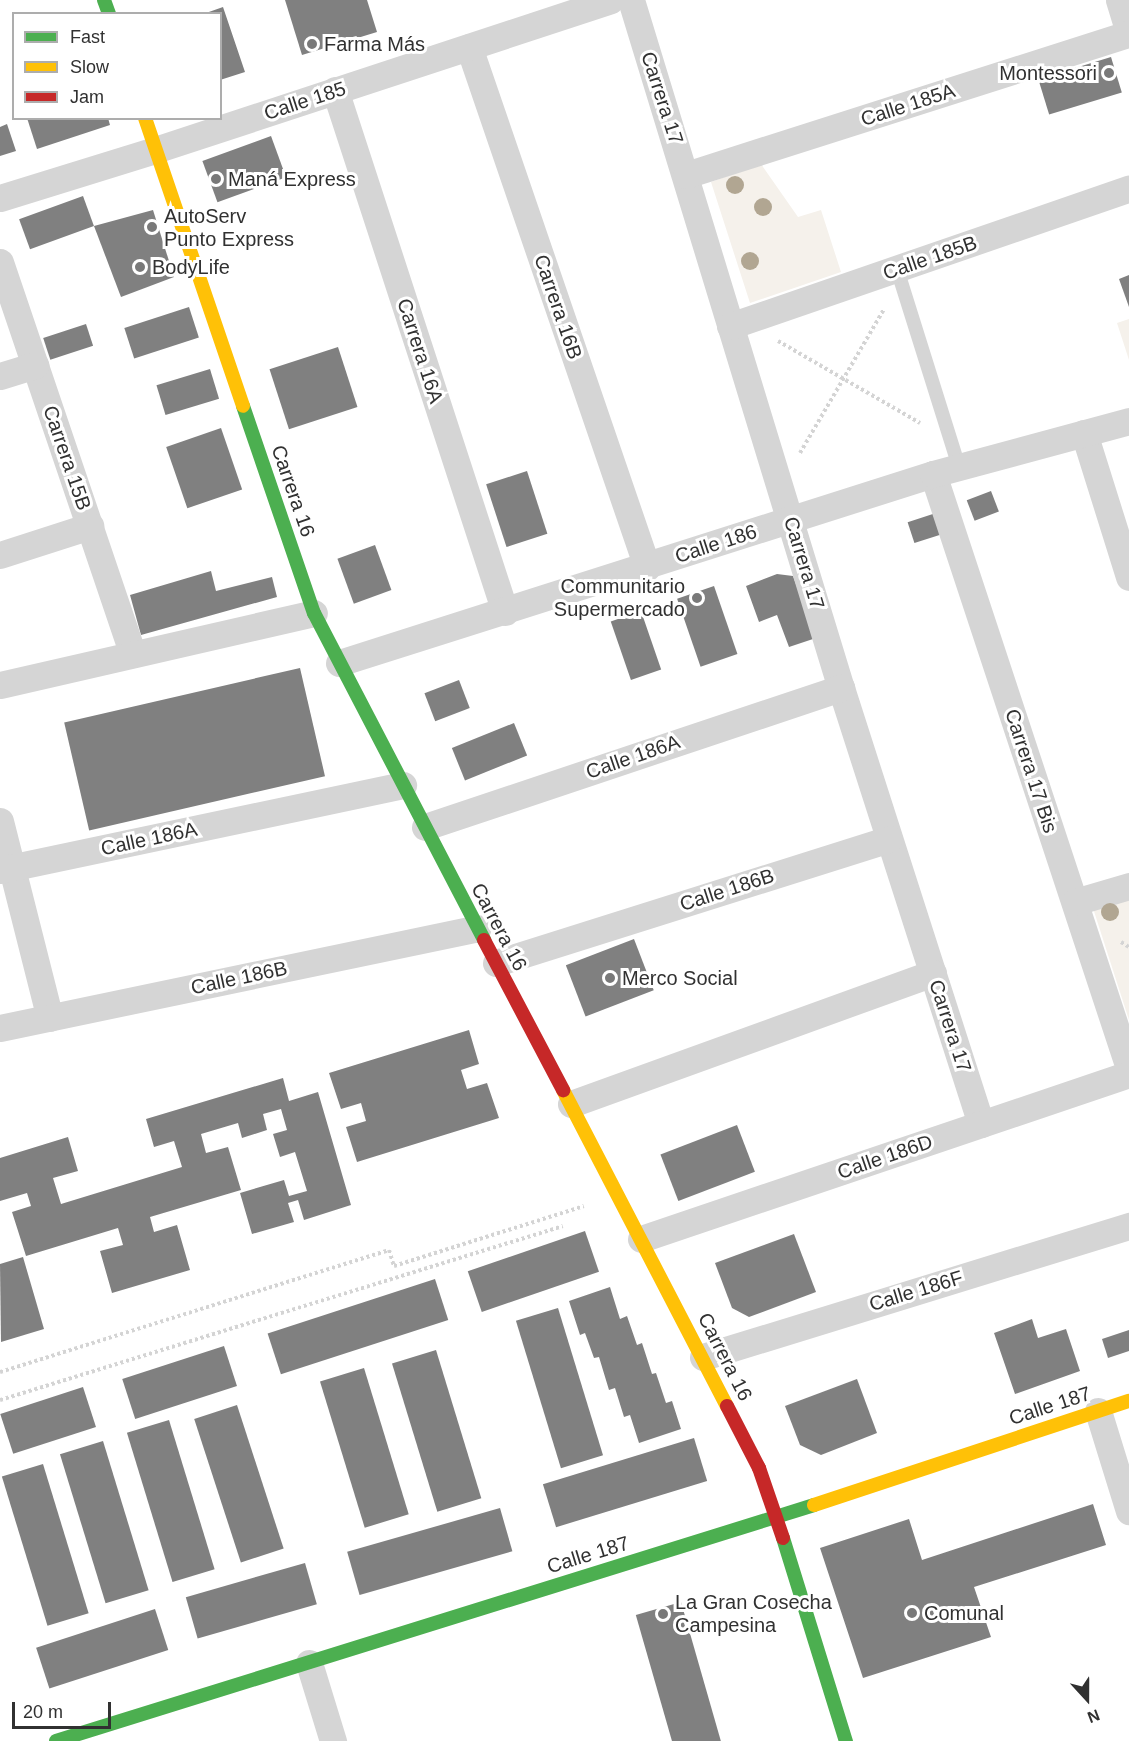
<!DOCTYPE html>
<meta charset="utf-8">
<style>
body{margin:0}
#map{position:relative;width:1129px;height:1741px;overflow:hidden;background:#fff;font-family:Helvetica,sans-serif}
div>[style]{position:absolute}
.green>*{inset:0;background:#f5f1eb}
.building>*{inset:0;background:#808080;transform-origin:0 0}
.path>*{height:4px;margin-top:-2px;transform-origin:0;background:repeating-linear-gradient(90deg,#d4d4d4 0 3px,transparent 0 6px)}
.lane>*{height:14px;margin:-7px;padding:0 7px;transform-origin:7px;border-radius:7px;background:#d5d5d5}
.street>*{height:27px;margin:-13.5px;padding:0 13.5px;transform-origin:13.5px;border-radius:13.5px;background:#d5d5d5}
.fast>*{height:14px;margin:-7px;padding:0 7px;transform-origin:7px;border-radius:7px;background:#4caf50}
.slow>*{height:14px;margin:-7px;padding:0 7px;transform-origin:7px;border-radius:7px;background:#ffc107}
.jam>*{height:14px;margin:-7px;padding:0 7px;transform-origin:7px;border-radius:7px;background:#c62828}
.trees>*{width:18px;height:18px;margin:-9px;border-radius:50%;background:#b1a692}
.dots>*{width:16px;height:16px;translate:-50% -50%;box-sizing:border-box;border:3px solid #fff;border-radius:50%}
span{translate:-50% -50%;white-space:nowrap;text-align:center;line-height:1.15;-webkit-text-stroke:6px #fff;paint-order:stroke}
.poi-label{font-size:20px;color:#313131}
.left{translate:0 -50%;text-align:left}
.right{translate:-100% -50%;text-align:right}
.street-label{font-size:20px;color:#313131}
.legend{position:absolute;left:12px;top:12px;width:210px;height:108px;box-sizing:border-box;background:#fff;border:2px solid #adadad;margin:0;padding:8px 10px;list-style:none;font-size:18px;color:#313131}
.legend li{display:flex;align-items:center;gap:12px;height:30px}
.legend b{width:30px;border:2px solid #adadad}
.north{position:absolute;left:1057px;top:1669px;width:60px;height:60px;-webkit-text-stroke:4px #fff;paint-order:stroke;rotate:159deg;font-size:16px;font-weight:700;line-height:24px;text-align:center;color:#313131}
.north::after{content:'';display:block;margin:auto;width:21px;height:27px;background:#313131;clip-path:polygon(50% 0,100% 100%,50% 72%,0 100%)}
.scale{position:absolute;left:12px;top:1702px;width:99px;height:27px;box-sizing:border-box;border:3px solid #313131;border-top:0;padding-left:8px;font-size:18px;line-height:21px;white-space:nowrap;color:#313131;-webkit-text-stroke:4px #fff;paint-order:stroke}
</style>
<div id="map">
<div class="green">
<i style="clip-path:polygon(761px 164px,798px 217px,821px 210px,841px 272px,750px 303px,711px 182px)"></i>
<i style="clip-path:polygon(1129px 319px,1129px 360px,1117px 323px)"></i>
<i style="clip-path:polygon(1129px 893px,1129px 1020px,1092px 905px)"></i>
</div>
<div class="building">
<i style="clip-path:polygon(285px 0,367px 0,377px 32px,302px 55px)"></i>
<i style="clip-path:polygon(223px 7px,245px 72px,220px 80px,220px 14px,206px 13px)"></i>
<i style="left:1111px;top:57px;width:37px;height:76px;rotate:73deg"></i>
<i style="clip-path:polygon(27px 118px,108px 118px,110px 125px,37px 149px)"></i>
<i style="clip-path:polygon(7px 124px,16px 151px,0 156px,0 127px)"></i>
<i style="left:271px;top:136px;width:44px;height:73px;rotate:70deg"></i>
<i style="left:83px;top:196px;width:32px;height:68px;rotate:70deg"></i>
<i style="clip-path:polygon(153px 210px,174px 277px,121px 297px,94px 226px)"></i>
<i style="clip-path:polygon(1129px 275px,1129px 307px,1119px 279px)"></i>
<i style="left:189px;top:307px;width:32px;height:68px;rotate:72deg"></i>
<i style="left:86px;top:324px;width:23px;height:45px;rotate:72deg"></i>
<i style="left:338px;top:347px;width:63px;height:72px;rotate:72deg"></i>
<i style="left:210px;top:369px;width:31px;height:56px;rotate:73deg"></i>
<i style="left:221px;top:428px;width:65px;height:58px;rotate:71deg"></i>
<i style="left:527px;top:471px;width:66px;height:43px;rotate:72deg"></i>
<i style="left:991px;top:491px;width:22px;height:26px;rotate:69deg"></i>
<i style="left:939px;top:512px;width:22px;height:33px;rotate:72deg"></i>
<i style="left:375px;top:545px;width:48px;height:40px;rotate:70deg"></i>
<i style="clip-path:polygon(211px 571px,216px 591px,272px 577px,277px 597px,141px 635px,130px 595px)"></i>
<i style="clip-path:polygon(777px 574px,793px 576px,816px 638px,789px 647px,777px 615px,759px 622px,746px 586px)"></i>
<i style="left:714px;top:586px;width:72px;height:39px;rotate:71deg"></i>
<i style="left:641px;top:611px;width:62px;height:32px;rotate:71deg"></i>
<i style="left:300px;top:668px;width:111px;height:242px;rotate:77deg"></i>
<i style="left:459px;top:680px;width:30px;height:37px;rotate:69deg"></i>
<i style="left:514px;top:723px;width:35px;height:67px;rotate:68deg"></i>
<i style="left:634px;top:939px;width:55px;height:73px;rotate:69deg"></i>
<i style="clip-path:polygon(469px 1030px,479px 1064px,461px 1070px,467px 1089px,487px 1083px,499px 1118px,357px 1162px,346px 1127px,366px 1121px,361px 1103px,341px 1109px,329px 1073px)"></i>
<i style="clip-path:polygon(283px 1078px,289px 1101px,318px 1092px,351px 1205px,304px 1220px,298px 1200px,288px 1203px,294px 1222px,252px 1234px,240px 1193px,284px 1180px,289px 1196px,307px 1191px,295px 1152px,280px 1157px,273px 1134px,287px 1130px,281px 1109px,263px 1114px,267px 1130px,242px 1138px,238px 1123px,201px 1134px,206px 1153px,228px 1147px,241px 1190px,150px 1217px,154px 1232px,177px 1225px,190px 1270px,112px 1293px,100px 1251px,123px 1245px,118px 1228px,26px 1256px,12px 1212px,31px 1206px,27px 1193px,0 1201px,0 1158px,68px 1137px,78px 1171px,53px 1178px,61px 1204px,182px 1167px,174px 1141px,154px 1147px,146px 1119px)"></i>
<i style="left:737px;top:1125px;width:50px;height:82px;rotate:69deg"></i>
<i style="left:585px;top:1231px;width:43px;height:124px;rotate:71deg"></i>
<i style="clip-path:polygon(794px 1234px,816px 1292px,749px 1317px,732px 1308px,715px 1263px)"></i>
<i style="clip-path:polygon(23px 1257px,44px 1329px,1px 1342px,0 1264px)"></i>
<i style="left:435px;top:1279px;width:43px;height:176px;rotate:72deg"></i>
<i style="clip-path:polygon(610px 1287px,620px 1319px,627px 1316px,637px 1345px,642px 1343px,652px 1374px,656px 1373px,666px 1403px,672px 1401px,681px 1429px,639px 1443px,630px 1415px,624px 1417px,615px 1388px,609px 1390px,599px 1357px,594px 1358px,585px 1333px,580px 1335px,569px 1301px)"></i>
<i style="left:558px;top:1308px;width:154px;height:44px;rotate:73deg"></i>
<i style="clip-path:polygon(1032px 1319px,1038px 1338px,1066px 1329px,1080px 1371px,1015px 1394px,994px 1333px)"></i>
<i style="clip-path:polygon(1129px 1330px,1129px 1351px,1108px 1358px,1102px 1339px)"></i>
<i style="left:224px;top:1346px;width:42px;height:107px;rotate:72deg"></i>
<i style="left:436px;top:1350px;width:155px;height:46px;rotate:73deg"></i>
<i style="left:364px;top:1368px;width:153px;height:46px;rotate:73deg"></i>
<i style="clip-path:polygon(857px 1379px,877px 1433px,821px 1455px,800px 1445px,785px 1406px)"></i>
<i style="left:83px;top:1387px;width:42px;height:87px;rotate:72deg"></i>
<i style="left:237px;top:1405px;width:151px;height:45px;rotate:72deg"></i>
<i style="left:169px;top:1420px;width:156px;height:44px;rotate:73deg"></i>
<i style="left:694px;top:1438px;width:45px;height:158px;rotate:73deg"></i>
<i style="left:103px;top:1441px;width:156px;height:45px;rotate:73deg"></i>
<i style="left:43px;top:1464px;width:156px;height:43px;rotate:73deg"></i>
<i style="clip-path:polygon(1093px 1504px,1106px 1545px,974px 1587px,991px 1637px,863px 1678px,820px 1548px,909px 1519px,922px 1560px)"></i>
<i style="left:500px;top:1508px;width:45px;height:159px;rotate:74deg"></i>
<i style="left:305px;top:1563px;width:43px;height:124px;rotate:74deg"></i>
<i style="left:681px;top:1602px;width:145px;height:47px;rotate:74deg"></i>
<i style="left:155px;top:1609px;width:43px;height:125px;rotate:72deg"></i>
</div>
<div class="path">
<i style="left:778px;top:341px;width:164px;rotate:30deg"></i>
<i style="left:800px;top:453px;width:167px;rotate:-59.7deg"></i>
<i style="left:1121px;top:942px;width:9px;rotate:32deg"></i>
<i style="left:0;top:1372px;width:408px;rotate:-17.4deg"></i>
<i style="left:389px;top:1250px;width:17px;rotate:73deg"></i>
<i style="left:394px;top:1266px;width:199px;rotate:-17.5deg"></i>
<i style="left:0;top:1400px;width:589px;rotate:-17.17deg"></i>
</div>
<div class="lane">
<i style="left:897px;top:269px;width:207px;rotate:72.6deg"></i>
</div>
<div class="street">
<i style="left:631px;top:0;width:719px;rotate:73.03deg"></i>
<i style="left:841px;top:688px;width:458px;rotate:72.2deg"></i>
<i style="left:1119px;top:0;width:34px;rotate:73deg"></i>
<i style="left:469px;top:47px;width:550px;rotate:71.1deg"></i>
<i style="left:335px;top:90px;width:549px;rotate:71.96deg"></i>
<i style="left:686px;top:175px;width:465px;rotate:-17.7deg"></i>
<i style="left:0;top:198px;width:162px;rotate:-17.2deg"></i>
<i style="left:155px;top:150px;width:479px;rotate:-18.2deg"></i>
<i style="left:0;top:262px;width:414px;rotate:71.3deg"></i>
<i style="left:730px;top:326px;width:422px;rotate:-19deg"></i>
<i style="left:0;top:376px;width:37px;rotate:-17deg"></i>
<i style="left:1084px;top:433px;width:151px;rotate:72.6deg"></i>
<i style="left:933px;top:474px;width:626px;rotate:71.74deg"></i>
<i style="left:0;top:555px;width:95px;rotate:-17.9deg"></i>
<i style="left:339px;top:663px;width:623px;rotate:-17.65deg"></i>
<i style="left:933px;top:474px;width:203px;rotate:-15.1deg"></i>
<i style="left:0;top:685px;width:322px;rotate:-12.9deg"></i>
<i style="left:0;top:821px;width:203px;rotate:75.8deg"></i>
<i style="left:425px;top:827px;width:439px;rotate:-18.5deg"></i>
<i style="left:0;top:870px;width:412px;rotate:-11.9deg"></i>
<i style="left:1075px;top:902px;width:56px;rotate:-16.5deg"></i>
<i style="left:496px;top:963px;width:412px;rotate:-17.5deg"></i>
<i style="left:0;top:1028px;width:488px;rotate:-11.8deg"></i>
<i style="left:571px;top:1104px;width:385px;rotate:-19.9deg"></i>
<i style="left:641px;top:1239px;width:515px;rotate:-18.68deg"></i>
<i style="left:703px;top:1357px;width:446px;rotate:-17.1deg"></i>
<i style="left:1098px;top:1411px;width:105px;rotate:72.8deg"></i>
<i style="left:309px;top:1663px;width:82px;rotate:72.9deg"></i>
</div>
<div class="fast">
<i style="left:104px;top:0;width:15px;rotate:70deg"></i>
<i style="left:243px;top:406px;width:219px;rotate:71.1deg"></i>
<i style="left:314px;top:613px;width:369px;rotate:62.5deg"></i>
<i style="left:783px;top:1538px;width:213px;rotate:72.8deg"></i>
<i style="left:56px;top:1741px;width:794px;rotate:-17.29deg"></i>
</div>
<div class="slow">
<i style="left:145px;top:118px;width:304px;rotate:71.2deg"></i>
<i style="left:563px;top:1090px;width:356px;rotate:62.6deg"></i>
<i style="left:814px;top:1505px;width:332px;rotate:-18.3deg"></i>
</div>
<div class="jam">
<i style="left:484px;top:940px;width:170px;rotate:62.2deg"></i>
<i style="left:727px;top:1406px;width:70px;rotate:62.7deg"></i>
<i style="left:759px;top:1468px;width:74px;rotate:71.1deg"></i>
</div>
<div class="trees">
<i style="left:735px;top:185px"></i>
<i style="left:763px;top:207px"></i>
<i style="left:750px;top:261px"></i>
<i style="left:1110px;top:912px"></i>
</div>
<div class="dots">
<i style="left:312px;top:44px;background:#797979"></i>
<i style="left:1109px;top:73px;background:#797979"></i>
<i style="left:216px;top:179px;background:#797979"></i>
<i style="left:152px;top:227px;background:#797979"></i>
<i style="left:140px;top:267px;background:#797979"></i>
<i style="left:697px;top:598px;background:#797979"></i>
<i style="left:610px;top:978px;background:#797979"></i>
<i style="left:912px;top:1613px;background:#797979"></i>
<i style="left:663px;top:1614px;background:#797979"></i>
</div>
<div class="poi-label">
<span class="left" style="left:324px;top:44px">Farma Más</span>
<span class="right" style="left:1097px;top:73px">Montessori</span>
<span class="left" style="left:228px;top:179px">Maná Express</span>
<span class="left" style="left:164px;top:228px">AutoServ<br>Punto Express</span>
<span class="left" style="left:152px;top:267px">BodyLife</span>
<span class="right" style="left:685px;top:598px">Communitario<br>Supermercado</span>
<span class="left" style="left:622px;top:978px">Merco Social</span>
<span class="left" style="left:675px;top:1614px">La Gran Cosecha<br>Campesina</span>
<span class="left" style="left:924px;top:1613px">Comunal</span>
</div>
<div class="street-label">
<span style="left:662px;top:98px;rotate:72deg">Carrera 17</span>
<span style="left:305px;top:101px;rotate:-18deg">Calle 185</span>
<span style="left:908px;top:105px;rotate:-18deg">Calle 185A</span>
<span style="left:930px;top:258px;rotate:-19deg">Calle 185B</span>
<span style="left:558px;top:307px;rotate:71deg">Carrera 16B</span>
<span style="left:420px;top:351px;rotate:72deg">Carrera 16A</span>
<span style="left:67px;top:458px;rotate:71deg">Carrera 15B</span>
<span style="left:293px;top:491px;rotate:71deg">Carrera 16</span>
<span style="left:716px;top:544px;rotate:-18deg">Calle 186</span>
<span style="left:804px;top:563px;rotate:73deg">Carrera 17</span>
<span style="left:633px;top:757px;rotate:-19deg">Calle 186A</span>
<span style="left:1031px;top:771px;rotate:72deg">Carrera 17 Bis</span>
<span style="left:149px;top:839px;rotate:-12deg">Calle 186A</span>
<span style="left:727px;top:890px;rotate:-18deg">Calle 186B</span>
<span style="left:499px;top:927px;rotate:62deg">Carrera 16</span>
<span style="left:239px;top:978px;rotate:-12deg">Calle 186B</span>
<span style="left:950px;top:1026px;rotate:72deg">Carrera 17</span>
<span style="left:885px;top:1157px;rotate:-19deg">Calle 186D</span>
<span style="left:916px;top:1291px;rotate:-17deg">Calle 186F</span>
<span style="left:725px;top:1357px;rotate:63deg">Carrera 16</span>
<span style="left:1050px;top:1406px;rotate:-18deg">Calle 187</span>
<span style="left:588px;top:1555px;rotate:-17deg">Calle 187</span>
</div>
<ul class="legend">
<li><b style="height:8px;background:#4caf50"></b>Fast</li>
<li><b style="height:8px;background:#ffc107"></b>Slow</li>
<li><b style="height:8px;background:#c62828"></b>Jam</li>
</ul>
<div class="north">N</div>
<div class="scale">20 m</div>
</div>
